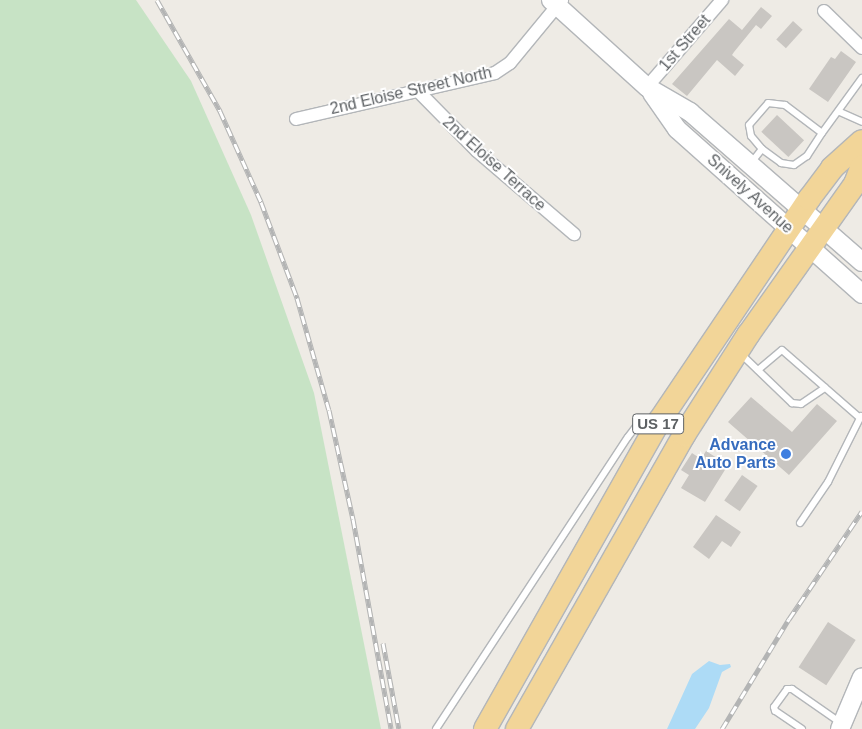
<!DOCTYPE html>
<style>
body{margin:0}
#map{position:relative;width:862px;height:729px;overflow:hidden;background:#eeebe5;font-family:Helvetica,sans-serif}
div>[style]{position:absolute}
.green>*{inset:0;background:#c7e3c5}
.water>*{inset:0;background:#addbf6}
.building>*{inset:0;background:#c9c6c2;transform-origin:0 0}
.roads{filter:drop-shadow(1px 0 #b3b6b9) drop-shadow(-1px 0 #b3b6b9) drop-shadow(0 1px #b3b6b9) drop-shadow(0 -1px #b3b6b9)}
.lane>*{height:6px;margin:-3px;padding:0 3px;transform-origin:3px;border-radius:3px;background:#fff}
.street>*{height:12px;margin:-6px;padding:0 6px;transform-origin:6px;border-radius:6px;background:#fff}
.secondary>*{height:18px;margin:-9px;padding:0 9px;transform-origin:9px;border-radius:9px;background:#fff}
.highway>*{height:22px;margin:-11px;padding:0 11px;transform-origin:11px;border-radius:11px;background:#f2d598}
.rail>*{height:5px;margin-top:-2.5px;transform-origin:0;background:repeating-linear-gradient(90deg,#fff 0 9px,#b3b4b4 0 18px);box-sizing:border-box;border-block:1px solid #b3b4b4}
.dots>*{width:14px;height:14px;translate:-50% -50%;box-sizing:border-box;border:2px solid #fff;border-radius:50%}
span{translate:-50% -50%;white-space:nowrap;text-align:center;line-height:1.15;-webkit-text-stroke:4px #fff;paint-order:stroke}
.shield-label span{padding:1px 4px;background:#fff;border:1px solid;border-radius:4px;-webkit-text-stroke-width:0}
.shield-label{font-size:15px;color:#5d6164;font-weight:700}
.street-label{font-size:16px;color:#5d6164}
.shop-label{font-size:16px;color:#366cbe;font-weight:700}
.right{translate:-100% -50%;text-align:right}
</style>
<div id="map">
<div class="green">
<i style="clip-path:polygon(0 0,136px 0,191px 81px,251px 215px,314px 393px,381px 729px,0 729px)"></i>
</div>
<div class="water">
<i style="clip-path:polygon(709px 661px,720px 665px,730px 664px,731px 667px,722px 672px,709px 708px,695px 729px,667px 729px,692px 674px)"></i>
</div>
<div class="building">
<i style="clip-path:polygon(761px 7px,772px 16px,761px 29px,756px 25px,734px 52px,732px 55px,744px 65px,735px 76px,717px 60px,687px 96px,672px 84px,729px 19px,742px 30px)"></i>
<i style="left:793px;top:21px;width:13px;height:25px;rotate:42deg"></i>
<i style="clip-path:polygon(841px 51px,856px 62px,828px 102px,809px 89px,831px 57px,835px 59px)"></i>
<i style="left:777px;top:115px;width:37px;height:23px;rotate:43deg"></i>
<i style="clip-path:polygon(751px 397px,792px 432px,817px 404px,837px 421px,789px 475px,728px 422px)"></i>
<i style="clip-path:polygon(706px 451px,728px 465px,705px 502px,681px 488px,689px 475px,681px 470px,692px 453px,701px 459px)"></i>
<i style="left:742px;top:475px;width:19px;height:31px;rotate:35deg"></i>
<i style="clip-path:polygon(716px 515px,741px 532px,731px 547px,722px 541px,709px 559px,693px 547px)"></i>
<i style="left:828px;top:622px;width:33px;height:54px;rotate:33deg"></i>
</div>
<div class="roads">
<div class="lane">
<i style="left:840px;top:112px;width:24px;rotate:24deg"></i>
<i style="left:762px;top:149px;width:24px;rotate:36deg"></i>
<i style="left:781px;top:163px;width:13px;rotate:9deg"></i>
<i style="left:794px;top:165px;width:16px;rotate:-35deg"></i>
<i style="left:807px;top:156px;width:27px;rotate:-57deg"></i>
<i style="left:751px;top:163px;width:18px;rotate:-52deg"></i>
<i style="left:762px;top:149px;width:17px;rotate:-130deg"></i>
<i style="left:751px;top:136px;width:11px;rotate:-100deg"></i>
<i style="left:749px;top:125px;width:29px;rotate:-49deg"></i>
<i style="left:768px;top:103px;width:17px;rotate:7deg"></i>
<i style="left:785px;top:105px;width:46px;rotate:37.1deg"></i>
<i style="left:822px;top:133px;width:68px;rotate:-54deg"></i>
<i style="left:741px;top:354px;width:71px;rotate:43.9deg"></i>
<i style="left:792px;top:403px;width:9px;rotate:6deg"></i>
<i style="left:801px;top:404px;width:29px;rotate:-34deg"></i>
<i style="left:758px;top:370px;width:31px;rotate:-40deg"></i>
<i style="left:782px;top:350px;width:103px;rotate:41.1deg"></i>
<i style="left:800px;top:523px;width:50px;rotate:-55.7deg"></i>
<i style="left:828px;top:482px;width:74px;rotate:-63.4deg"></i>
<i style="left:436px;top:729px;width:349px;rotate:-56.7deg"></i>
<i style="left:628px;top:437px;width:21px;rotate:-53deg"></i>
<i style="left:641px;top:420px;width:13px"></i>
<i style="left:802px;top:729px;width:32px;rotate:-146deg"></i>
<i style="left:775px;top:711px;width:4px;rotate:-104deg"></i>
<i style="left:774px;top:707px;width:22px;rotate:-54deg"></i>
<i style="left:787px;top:689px;width:5px"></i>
<i style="left:792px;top:689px;width:60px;rotate:34.8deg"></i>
</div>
<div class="street">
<i style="left:824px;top:11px;width:53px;rotate:44.2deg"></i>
<i style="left:647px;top:87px;width:115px;rotate:-49.2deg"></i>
<i style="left:418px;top:91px;width:84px;rotate:45.5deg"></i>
<i style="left:477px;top:151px;width:128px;rotate:40.6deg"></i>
<i style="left:296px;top:119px;width:204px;rotate:-13deg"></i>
<i style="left:495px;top:73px;width:18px;rotate:-34deg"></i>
<i style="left:510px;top:63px;width:82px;rotate:-50.5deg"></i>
</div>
<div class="secondary">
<i style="left:551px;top:0;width:130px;rotate:42.2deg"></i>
<i style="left:647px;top:87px;width:50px;rotate:30.2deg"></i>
<i style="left:690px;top:112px;width:228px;rotate:41.1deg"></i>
<i style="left:652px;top:93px;width:44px;rotate:55.2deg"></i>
<i style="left:677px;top:129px;width:248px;rotate:41.7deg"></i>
<i style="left:840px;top:729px;width:56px;rotate:-67.1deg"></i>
</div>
<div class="highway">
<i style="left:485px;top:729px;width:355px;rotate:-60.5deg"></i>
<i style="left:660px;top:420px;width:267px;rotate:-56deg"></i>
<i style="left:809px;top:199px;width:39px;rotate:-53deg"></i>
<i style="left:832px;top:168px;width:40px;rotate:-42deg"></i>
<i style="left:517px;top:729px;width:338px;rotate:-60.4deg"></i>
<i style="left:684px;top:435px;width:119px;rotate:-57.4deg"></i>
<i style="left:748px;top:335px;width:185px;rotate:-54.7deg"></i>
<i style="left:855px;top:184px;width:19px;rotate:-69deg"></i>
</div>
</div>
<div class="rail">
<i style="left:157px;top:0;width:128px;rotate:60.4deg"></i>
<i style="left:220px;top:111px;width:100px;rotate:65.7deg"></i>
<i style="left:261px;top:202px;width:103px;rotate:69.4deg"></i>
<i style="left:297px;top:298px;width:116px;rotate:74.1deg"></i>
<i style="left:329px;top:410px;width:112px;rotate:77.6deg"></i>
<i style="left:353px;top:519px;width:213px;rotate:79.7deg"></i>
<i style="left:383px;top:643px;width:87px;rotate:79.5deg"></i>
<i style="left:722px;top:729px;width:129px;rotate:-58.7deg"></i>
<i style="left:789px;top:619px;width:130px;rotate:-55.9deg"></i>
</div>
<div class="dots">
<i style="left:786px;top:454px;background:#3f7fe0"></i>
</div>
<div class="shield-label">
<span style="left:658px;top:424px">US 17</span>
</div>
<div class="street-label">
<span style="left:685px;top:43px;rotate:-49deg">1st Street</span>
<span style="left:411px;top:91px;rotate:-13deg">2nd Eloise Street North</span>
<span style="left:494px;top:164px;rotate:42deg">2nd Eloise Terrace</span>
<span style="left:750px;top:194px;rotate:42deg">Snively Avenue</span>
</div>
<div class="shop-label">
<span class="right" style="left:776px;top:454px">Advance<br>Auto Parts</span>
</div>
</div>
